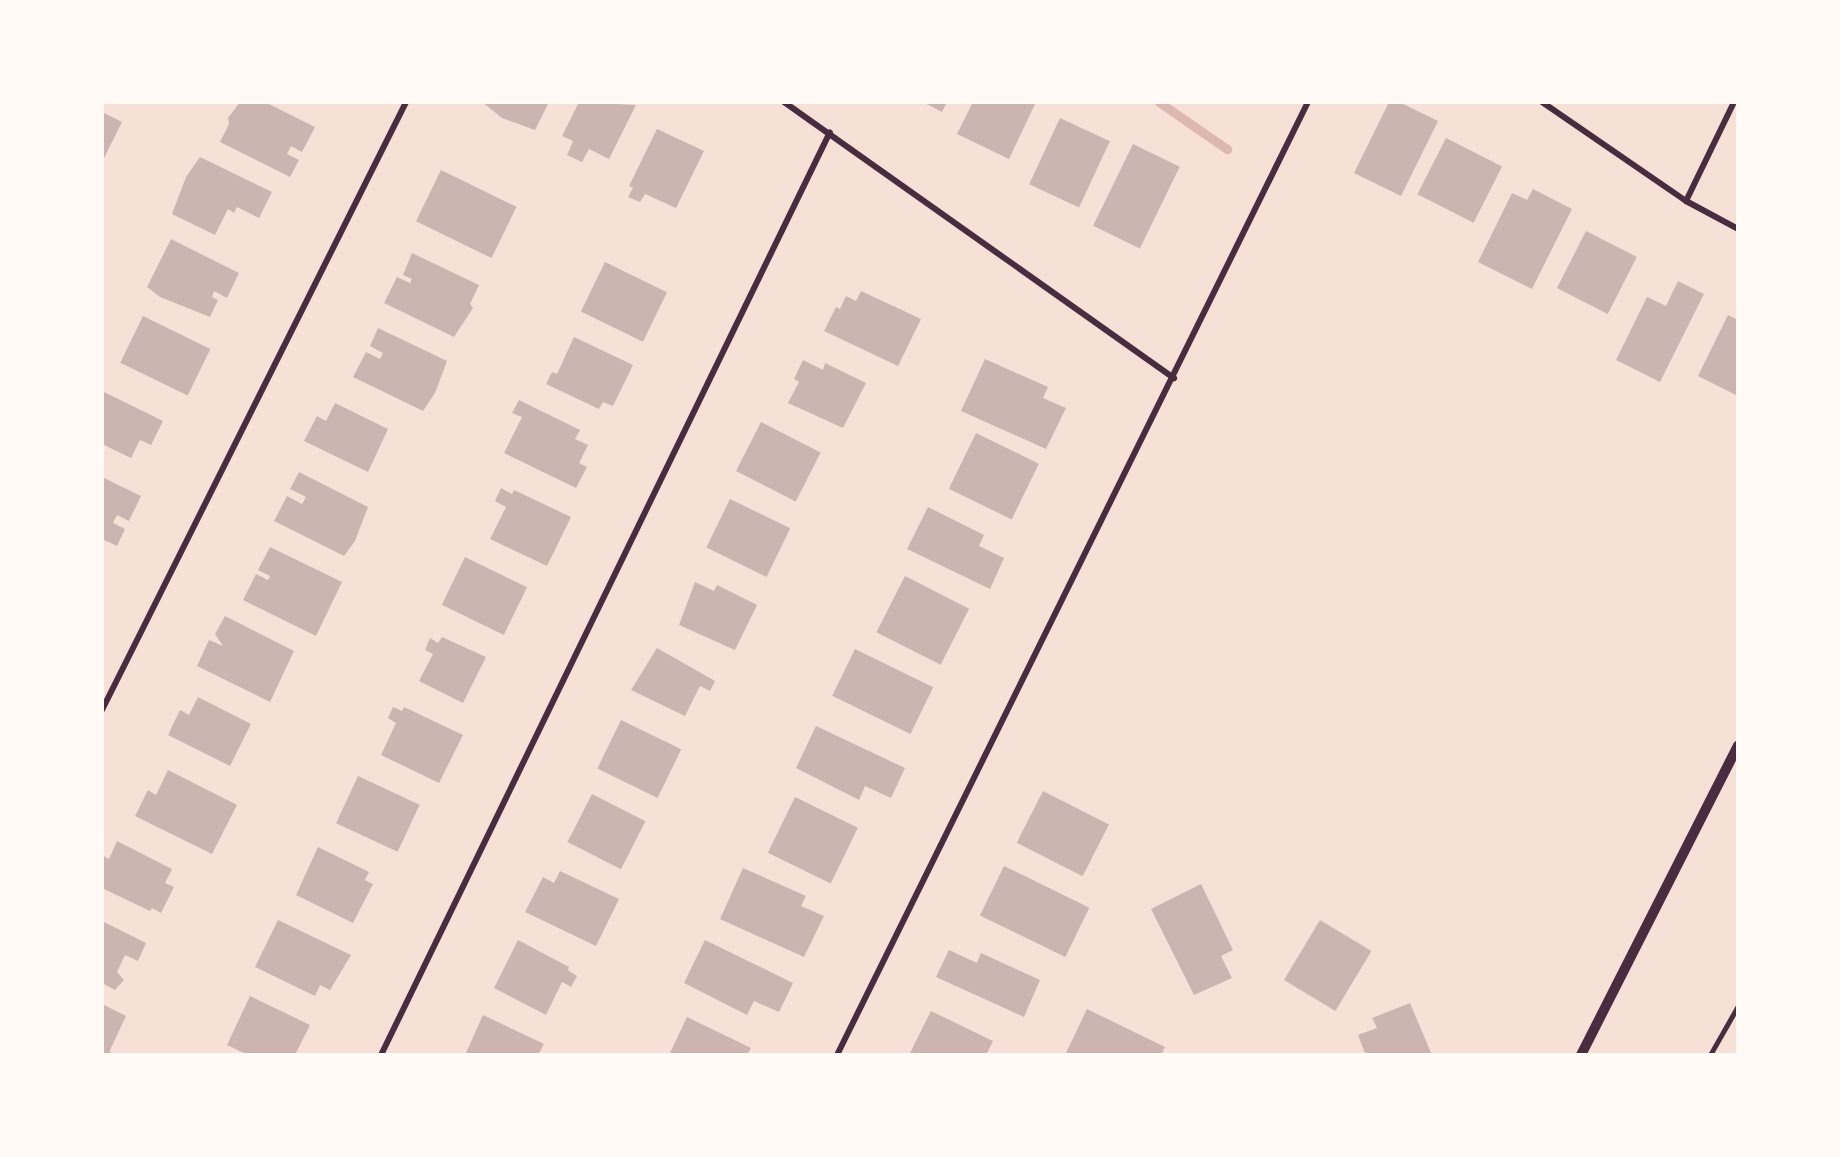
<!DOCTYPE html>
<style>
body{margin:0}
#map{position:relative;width:1840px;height:1157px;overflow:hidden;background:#f7e1d7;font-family:Cabin,sans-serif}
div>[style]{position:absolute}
.stream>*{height:9px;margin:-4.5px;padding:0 4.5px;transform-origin:4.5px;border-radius:4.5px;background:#dcb8b0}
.building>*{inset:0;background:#ccb4b1;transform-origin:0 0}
.service>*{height:4.5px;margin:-2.25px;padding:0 2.25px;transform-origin:2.25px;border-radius:2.25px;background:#4a2c40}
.minor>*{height:6px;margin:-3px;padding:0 3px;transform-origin:3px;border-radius:3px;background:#4a2c40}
.tertiary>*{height:10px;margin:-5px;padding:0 5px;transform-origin:5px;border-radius:5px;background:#4a2c40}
span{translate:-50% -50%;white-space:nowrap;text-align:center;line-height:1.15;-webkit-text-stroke:6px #fffaf5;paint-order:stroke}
.frame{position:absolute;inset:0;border:104px solid #fffaf5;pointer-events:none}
</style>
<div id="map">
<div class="stream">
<i style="left:1159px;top:102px;width:83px;rotate:34.7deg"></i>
</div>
<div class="building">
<i style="clip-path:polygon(240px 102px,265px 102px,315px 127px,302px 152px,291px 146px,287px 154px,299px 160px,290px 177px,220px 142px,229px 124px,228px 118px)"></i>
<i style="clip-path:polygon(482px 102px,549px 102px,535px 130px,502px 118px)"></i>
<i style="clip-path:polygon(579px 102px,636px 105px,609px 159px,589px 149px,582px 162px,567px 155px,573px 141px,562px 136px)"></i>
<i style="clip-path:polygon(923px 102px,947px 102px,942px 112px)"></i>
<i style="clip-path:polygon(973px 102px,1036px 102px,1009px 159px,957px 134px)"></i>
<i style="clip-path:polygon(1389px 102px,1399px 102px,1438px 121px,1401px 196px,1354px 173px)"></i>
<i style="clip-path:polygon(102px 112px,122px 122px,102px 162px)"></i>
<i style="left:1060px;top:118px;width:55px;height:73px;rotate:25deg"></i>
<i style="clip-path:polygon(657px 129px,704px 151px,676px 208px,645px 194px,640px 202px,628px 197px,633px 188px,629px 186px)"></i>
<i style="left:1446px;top:138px;width:63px;height:63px;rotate:27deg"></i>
<i style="left:1133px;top:144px;width:52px;height:91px;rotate:26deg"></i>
<i style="clip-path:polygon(200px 157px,272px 192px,259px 218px,237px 207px,234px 213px,228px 209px,215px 235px,172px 214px,186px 177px)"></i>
<i style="left:441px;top:170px;width:84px;height:57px;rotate:26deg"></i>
<i style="clip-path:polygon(1533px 189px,1572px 209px,1532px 289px,1478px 262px,1512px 193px,1527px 200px)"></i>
<i style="left:1586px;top:231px;width:57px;height:64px;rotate:27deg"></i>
<i style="clip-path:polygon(171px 239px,239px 273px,227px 298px,214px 291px,212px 297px,218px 300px,210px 317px,160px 297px,147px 287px)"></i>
<i style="clip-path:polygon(412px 253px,479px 285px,470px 304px,473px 308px,454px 337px,384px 303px,397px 277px,410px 283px,412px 279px,403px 275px)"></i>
<i style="left:605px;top:262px;width:69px;height:55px;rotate:26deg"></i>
<i style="clip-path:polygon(1678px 281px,1704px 294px,1660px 382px,1616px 360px,1647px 297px,1666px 306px)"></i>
<i style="clip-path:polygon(861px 291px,921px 319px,898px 366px,824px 331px,836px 307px,840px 309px,846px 296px,856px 301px)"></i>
<i style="clip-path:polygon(1728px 315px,1738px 320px,1738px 396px,1698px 376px)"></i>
<i style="left:143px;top:316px;width:75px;height:52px;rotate:26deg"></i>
<i style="clip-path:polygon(378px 328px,447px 361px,435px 393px,423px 411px,353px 377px,366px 352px,380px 359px,383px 353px,370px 346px)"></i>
<i style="clip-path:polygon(574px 337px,633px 365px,613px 406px,603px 402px,599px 409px,546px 384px,552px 372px,557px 374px)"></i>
<i style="clip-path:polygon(985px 359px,1048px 387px,1043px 398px,1066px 408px,1046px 449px,961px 411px)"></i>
<i style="clip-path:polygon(803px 360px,823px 370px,825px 363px,866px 383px,843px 428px,788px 403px,799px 382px,794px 379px)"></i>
<i style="clip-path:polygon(102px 391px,163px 421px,151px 445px,140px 440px,131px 458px,102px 444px)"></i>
<i style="clip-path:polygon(519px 400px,580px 430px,575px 439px,588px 445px,579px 463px,587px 467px,576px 488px,504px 453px,522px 417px,512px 413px)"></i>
<i style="clip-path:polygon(335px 403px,388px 429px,368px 472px,304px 441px,317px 416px,326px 421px)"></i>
<i style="left:761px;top:422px;width:67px;height:55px;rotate:27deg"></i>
<i style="left:976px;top:433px;width:70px;height:62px;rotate:26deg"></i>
<i style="clip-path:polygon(299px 472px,368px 507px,355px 541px,344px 556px,274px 521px,287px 496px,302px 504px,306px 497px,290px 489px)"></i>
<i style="clip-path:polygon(102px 477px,141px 496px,129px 521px,117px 515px,113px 523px,125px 529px,117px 546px,102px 539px)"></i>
<i style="clip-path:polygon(501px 488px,512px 494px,514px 490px,571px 517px,547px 566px,490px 539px,506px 507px,495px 501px)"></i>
<i style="left:730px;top:499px;width:67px;height:54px;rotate:26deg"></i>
<i style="clip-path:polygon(928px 507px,984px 535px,979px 546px,1004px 558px,990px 589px,907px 549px)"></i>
<i style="clip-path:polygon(270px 547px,342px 582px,316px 636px,243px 600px,256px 574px,268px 580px,270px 576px,258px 570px)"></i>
<i style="left:465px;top:557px;width:69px;height:53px;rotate:26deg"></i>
<i style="left:905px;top:576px;width:72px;height:63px;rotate:27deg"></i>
<i style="clip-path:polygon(695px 582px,714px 591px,717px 585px,757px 605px,735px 650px,679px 625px)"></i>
<i style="clip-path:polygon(225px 616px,294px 651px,270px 702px,197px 666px,209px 640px,223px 646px,215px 634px)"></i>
<i style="clip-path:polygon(442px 637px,486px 657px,463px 703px,419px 681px,433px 654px,425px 650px,430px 638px,438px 643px)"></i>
<i style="clip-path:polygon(657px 648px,715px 681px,710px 691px,700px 686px,685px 716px,631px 690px)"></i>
<i style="left:855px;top:649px;width:87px;height:52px;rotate:26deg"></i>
<i style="clip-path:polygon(198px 697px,251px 724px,230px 766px,168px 735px,180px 710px,189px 715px)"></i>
<i style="clip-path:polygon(393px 707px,402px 711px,404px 707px,463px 735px,439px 783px,381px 755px,396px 723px,388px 718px)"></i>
<i style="left:621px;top:720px;width:67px;height:54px;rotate:26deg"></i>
<i style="clip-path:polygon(816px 726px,905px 768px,891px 798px,865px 786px,859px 800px,796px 768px)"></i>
<i style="clip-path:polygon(168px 770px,237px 805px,212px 854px,135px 816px,148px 790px,156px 795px)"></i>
<i style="left:358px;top:776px;width:68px;height:52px;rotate:25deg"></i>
<i style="left:1043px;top:791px;width:74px;height:58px;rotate:27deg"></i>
<i style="left:592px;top:794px;width:60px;height:54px;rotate:27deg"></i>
<i style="left:795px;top:797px;width:70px;height:62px;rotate:26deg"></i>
<i style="clip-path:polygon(117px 841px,172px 869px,165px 883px,174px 887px,161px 913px,152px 908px,150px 911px,102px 888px,102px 855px,109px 859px)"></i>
<i style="clip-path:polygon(318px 847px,369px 872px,365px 880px,373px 884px,353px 923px,296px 895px)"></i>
<i style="left:1004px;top:866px;width:95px;height:55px;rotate:26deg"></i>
<i style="clip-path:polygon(743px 868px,806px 896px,801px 906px,824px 916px,804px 957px,720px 919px)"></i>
<i style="clip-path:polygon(560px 871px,619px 899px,596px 946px,525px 912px,543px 877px,554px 883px)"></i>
<i style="clip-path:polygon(1201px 884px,1233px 950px,1221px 956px,1232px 978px,1194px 995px,1151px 909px)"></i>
<i style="clip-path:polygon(278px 920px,351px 955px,330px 990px,320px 985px,315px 996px,255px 967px)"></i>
<i style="left:1320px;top:920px;width:60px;height:70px;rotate:31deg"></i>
<i style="clip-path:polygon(102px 921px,146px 943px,138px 961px,125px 955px,117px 972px,124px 980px,115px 990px,102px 983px)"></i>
<i style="clip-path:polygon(518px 940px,569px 967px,568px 970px,577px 976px,571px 987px,562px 982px,546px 1015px,494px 988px)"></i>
<i style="clip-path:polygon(705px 940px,793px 983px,779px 1012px,754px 1001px,747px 1015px,684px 983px)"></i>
<i style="clip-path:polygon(949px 950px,977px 963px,981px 953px,1040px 980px,1024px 1017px,936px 977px)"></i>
<i style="clip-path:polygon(250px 996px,310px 1025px,295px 1055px,248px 1055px,227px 1045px)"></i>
<i style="clip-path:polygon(1410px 1003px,1432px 1055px,1361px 1055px,1365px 1053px,1358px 1035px,1377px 1028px,1372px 1018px)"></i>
<i style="clip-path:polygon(102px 1004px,126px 1016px,110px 1050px,111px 1055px,102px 1055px)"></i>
<i style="clip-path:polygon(1087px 1009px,1165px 1047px,1161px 1055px,1065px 1055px)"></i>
<i style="clip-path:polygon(931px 1011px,993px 1041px,986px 1055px,909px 1055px)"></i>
<i style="clip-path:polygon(483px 1015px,544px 1044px,538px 1055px,465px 1055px)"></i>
<i style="clip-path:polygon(687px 1017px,751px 1048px,747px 1055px,669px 1055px)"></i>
</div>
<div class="service">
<i style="left:1710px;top:1055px;width:56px;rotate:-60.3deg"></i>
</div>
<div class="minor">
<i style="left:784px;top:102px;width:478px;rotate:35.3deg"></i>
<i style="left:1542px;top:102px;width:175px;rotate:34.5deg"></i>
<i style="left:1686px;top:201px;width:59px;rotate:28.3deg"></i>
<i style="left:1686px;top:201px;width:110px;rotate:-64.1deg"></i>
<i style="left:102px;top:710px;width:680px;rotate:-63.43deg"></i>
<i style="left:381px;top:1055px;width:1026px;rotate:-64.06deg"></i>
<i style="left:837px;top:1055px;width:1063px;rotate:-63.7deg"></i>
</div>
<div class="tertiary">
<i style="left:1581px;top:1055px;width:347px;rotate:-63.1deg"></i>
</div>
<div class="frame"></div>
</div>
